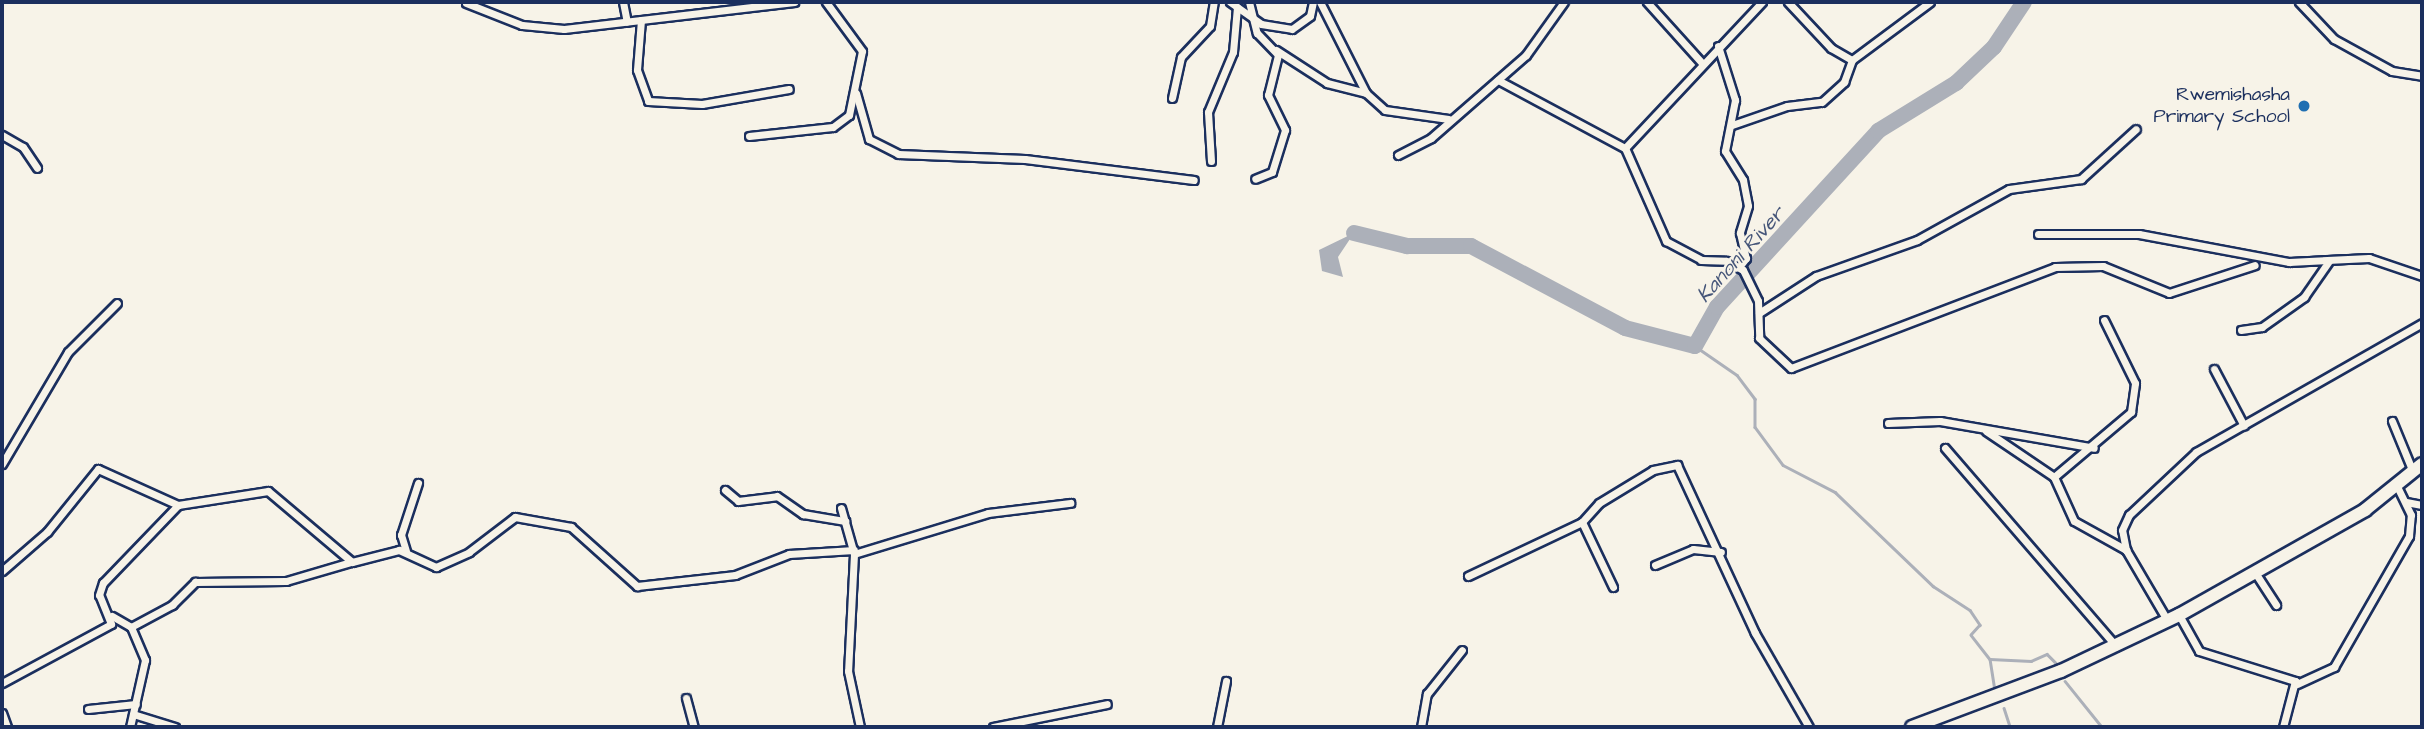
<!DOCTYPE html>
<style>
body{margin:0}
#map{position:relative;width:2424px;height:729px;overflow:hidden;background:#f7f3e8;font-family:"Architects Daughter",sans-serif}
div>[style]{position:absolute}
.water>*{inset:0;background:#acb0b9}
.stream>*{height:2.5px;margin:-1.25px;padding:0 1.25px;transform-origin:1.25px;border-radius:1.25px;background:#acb0b9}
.river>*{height:16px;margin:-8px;padding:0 8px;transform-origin:8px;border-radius:8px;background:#acb0b9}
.roads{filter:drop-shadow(2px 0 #1b2f5e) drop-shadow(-2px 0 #1b2f5e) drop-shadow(0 2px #1b2f5e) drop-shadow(0 -2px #1b2f5e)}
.street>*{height:7px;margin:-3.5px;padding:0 3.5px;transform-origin:3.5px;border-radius:3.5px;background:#f7f3e8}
.highway>*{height:12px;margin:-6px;padding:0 6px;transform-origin:6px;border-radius:6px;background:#f7f3e8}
.dots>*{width:19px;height:19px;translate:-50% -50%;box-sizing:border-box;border:4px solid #f7f3e8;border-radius:50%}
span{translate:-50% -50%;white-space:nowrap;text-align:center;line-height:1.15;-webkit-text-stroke:5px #f7f3e8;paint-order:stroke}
.poi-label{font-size:19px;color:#1b2f5e}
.right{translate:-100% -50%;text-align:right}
.water-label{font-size:21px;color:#465679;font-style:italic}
.frame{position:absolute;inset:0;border:4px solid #1b2f5e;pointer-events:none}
</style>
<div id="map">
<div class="water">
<i style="clip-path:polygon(1354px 233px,1338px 257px,1343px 277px,1322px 271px,1319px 250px)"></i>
</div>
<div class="stream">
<i style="left:1695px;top:346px;width:51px;rotate:34.6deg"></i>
<i style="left:1737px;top:375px;width:30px;rotate:53deg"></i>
<i style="left:1755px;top:399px;width:28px;rotate:90deg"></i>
<i style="left:1755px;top:427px;width:47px;rotate:53.6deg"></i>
<i style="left:1783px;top:465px;width:59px;rotate:27.4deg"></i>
<i style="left:1835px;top:492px;width:136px;rotate:43.8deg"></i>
<i style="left:1933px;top:586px;width:44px;rotate:33deg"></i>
<i style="left:1970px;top:610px;width:18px;rotate:56deg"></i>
<i style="left:1980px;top:625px;width:13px;rotate:132deg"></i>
<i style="left:1971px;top:635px;width:31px;rotate:52deg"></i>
<i style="left:1990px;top:659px;width:30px;rotate:81deg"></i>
<i style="left:1990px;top:659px;width:41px;rotate:2.8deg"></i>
<i style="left:2031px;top:661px;width:17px;rotate:-24deg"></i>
<i style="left:2047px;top:654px;width:16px;rotate:45deg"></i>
<i style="left:2065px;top:681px;width:59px;rotate:51.2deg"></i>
<i style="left:2004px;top:708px;width:20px;rotate:72deg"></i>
</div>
<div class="river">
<i style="left:1354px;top:233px;width:55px;rotate:13.8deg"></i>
<i style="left:1407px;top:246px;width:64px"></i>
<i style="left:1471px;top:246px;width:174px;rotate:28deg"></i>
<i style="left:1625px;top:328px;width:72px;rotate:14.4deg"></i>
<i style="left:1695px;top:346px;width:45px;rotate:-60.6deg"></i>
<i style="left:1717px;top:307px;width:239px;rotate:-47.5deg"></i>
<i style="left:1878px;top:131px;width:92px;rotate:-31.6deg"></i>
<i style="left:1956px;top:83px;width:52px;rotate:-43.5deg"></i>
<i style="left:1994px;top:47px;width:54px;rotate:-56.3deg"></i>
</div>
<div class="roads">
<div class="street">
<i style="left:623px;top:2px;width:20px;rotate:79deg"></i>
<i style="left:1230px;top:2px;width:38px;rotate:35deg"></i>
<i style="left:1261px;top:24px;width:31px;rotate:9deg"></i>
<i style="left:1292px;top:29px;width:22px;rotate:-36deg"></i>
<i style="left:1310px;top:16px;width:14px;rotate:-78deg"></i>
<i style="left:1249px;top:2px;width:32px;rotate:76deg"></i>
<i style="left:1257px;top:33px;width:30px;rotate:46deg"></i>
<i style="left:1278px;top:55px;width:41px;rotate:104deg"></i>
<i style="left:1268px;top:95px;width:39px;rotate:64deg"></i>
<i style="left:1285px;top:130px;width:44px;rotate:107.2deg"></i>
<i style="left:1272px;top:172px;width:18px;rotate:158deg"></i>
<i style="left:1320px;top:2px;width:102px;rotate:63.2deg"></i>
<i style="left:1647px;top:2px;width:81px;rotate:48deg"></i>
<i style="left:1788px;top:2px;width:63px;rotate:46.9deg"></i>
<i style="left:1831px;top:48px;width:24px;rotate:30deg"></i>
<i style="left:1852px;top:60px;width:97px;rotate:-36.6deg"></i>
<i style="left:2299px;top:2px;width:51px;rotate:46.6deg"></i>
<i style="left:2334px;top:39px;width:66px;rotate:28.9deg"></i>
<i style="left:2392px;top:71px;width:30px;rotate:9deg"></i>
<i style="left:466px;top:3px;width:60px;rotate:21.4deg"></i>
<i style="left:522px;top:25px;width:42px;rotate:5.4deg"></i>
<i style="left:564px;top:29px;width:232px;rotate:-6.7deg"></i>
<i style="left:641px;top:20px;width:50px;rotate:94.6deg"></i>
<i style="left:637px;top:70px;width:33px;rotate:70deg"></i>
<i style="left:648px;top:101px;width:54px;rotate:3.2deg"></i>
<i style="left:702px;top:104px;width:88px;rotate:-9.8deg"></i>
<i style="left:1718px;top:46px;width:57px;rotate:72.5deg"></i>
<i style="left:1735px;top:100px;width:52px;rotate:101.1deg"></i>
<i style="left:1725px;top:151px;width:34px;rotate:58deg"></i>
<i style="left:1743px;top:180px;width:26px;rotate:79deg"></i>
<i style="left:1748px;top:206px;width:28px;rotate:107deg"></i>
<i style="left:1740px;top:233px;width:26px;rotate:77deg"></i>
<i style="left:1746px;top:258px;width:11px;rotate:128deg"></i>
<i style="left:1276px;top:50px;width:61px;rotate:32.9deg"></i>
<i style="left:1327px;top:83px;width:40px;rotate:14.4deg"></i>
<i style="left:1366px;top:93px;width:25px;rotate:42deg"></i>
<i style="left:1385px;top:110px;width:64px;rotate:8.1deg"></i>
<i style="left:1498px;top:80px;width:144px;rotate:28.2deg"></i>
<i style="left:1625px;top:148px;width:102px;rotate:66.2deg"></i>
<i style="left:1666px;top:241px;width:40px;rotate:28deg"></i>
<i style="left:1701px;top:260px;width:25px;rotate:2deg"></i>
<i style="left:1726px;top:261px;width:19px;rotate:28deg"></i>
<i style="left:1743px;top:270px;width:34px;rotate:64deg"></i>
<i style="left:1758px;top:301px;width:37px;rotate:88deg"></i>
<i style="left:1759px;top:338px;width:44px;rotate:43.2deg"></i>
<i style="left:1791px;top:368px;width:283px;rotate:-20.9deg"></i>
<i style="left:2055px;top:267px;width:48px;rotate:-1.2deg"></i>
<i style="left:2103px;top:266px;width:71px;rotate:22.2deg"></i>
<i style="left:2169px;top:293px;width:90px;rotate:-18deg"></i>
<i style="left:856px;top:93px;width:48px;rotate:74.2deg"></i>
<i style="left:869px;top:139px;width:33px;rotate:27deg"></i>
<i style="left:898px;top:154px;width:127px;rotate:2.3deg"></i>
<i style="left:1025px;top:159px;width:170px;rotate:7.1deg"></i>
<i style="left:1172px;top:98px;width:42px;rotate:-77.6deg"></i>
<i style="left:1181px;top:57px;width:42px;rotate:-46.9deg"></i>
<i style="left:1210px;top:26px;width:24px;rotate:-81deg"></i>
<i style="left:1732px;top:125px;width:58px;rotate:-19.1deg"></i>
<i style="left:1787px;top:106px;width:35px;rotate:-7deg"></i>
<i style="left:1822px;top:102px;width:30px;rotate:-42deg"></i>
<i style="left:1844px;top:82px;width:23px;rotate:-70deg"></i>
<i style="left:2px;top:135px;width:24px;rotate:30deg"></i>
<i style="left:23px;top:147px;width:25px;rotate:56deg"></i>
<i style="left:749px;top:136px;width:84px;rotate:-6.1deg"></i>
<i style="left:833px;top:127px;width:20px;rotate:-37deg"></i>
<i style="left:849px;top:115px;width:65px;rotate:-78.5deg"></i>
<i style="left:862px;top:51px;width:61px;rotate:-126.3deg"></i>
<i style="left:1625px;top:148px;width:200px;rotate:-46.8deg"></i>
<i style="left:1398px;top:155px;width:37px;rotate:-27deg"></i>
<i style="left:1431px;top:138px;width:126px;rotate:-41.1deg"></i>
<i style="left:1526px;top:55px;width:65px;rotate:-54.4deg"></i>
<i style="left:1211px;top:161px;width:49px;rotate:-93.5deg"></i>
<i style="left:1208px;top:112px;width:65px;rotate:-67.4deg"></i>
<i style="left:1233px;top:52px;width:45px;rotate:-84.9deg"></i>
<i style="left:2038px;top:234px;width:101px"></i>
<i style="left:2139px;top:234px;width:153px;rotate:10.6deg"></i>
<i style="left:2289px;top:262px;width:80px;rotate:-2.9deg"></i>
<i style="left:2369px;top:258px;width:56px;rotate:18.8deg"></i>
<i style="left:1759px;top:313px;width:68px;rotate:-33deg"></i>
<i style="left:1816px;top:276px;width:107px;rotate:-19.6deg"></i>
<i style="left:1917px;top:240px;width:105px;rotate:-29deg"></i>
<i style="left:2009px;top:189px;width:73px;rotate:-7.9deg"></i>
<i style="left:2081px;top:179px;width:74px;rotate:-42.3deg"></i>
<i style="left:2241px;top:330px;width:21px;rotate:-8deg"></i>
<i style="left:2262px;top:327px;width:52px;rotate:-35.5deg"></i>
<i style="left:2304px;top:297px;width:44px;rotate:-55.2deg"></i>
<i style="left:2214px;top:369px;width:64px;rotate:62.2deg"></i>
<i style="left:2392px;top:421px;width:55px;rotate:67.6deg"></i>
<i style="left:1888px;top:423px;width:52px;rotate:-2.2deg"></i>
<i style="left:1940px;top:421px;width:156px;rotate:9.9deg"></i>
<i style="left:1986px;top:431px;width:82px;rotate:34.1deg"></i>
<i style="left:2054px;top:477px;width:48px;rotate:65.6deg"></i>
<i style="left:2074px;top:521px;width:60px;rotate:29.1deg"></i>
<i style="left:2126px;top:550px;width:81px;rotate:59.6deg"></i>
<i style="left:1945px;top:448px;width:262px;rotate:49.2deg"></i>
<i style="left:2px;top:464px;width:130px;rotate:-59.5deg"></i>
<i style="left:68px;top:352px;width:69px;rotate:-45deg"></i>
<i style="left:2054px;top:477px;width:101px;rotate:-40.2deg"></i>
<i style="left:2131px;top:412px;width:29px;rotate:-82deg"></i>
<i style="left:2135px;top:383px;width:70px;rotate:-116.2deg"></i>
<i style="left:725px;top:490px;width:17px;rotate:40deg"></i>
<i style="left:738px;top:501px;width:39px;rotate:-7deg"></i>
<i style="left:777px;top:496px;width:32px;rotate:35deg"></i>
<i style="left:803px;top:514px;width:43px;rotate:9.5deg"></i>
<i style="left:2406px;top:502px;width:16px;rotate:11deg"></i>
<i style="left:841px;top:508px;width:48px;rotate:74.2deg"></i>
<i style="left:854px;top:554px;width:117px;rotate:92.9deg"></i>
<i style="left:848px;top:671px;width:57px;rotate:77.9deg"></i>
<i style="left:1582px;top:522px;width:72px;rotate:64.5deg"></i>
<i style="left:2126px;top:550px;width:20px;rotate:-101deg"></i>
<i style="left:2122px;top:530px;width:17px;rotate:-65deg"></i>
<i style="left:2129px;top:515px;width:92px;rotate:-43.2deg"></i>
<i style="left:2196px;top:452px;width:260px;rotate:-29.7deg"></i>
<i style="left:406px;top:551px;width:17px;rotate:-107deg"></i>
<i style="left:401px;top:535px;width:55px;rotate:-71.9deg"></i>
<i style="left:854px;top:554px;width:140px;rotate:-17deg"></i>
<i style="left:988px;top:513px;width:83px;rotate:-7deg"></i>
<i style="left:1655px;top:565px;width:41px;rotate:-22.8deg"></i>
<i style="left:1693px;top:549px;width:28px;rotate:6deg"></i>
<i style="left:2px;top:571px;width:60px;rotate:-40.9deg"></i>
<i style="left:47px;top:532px;width:81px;rotate:-51deg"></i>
<i style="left:98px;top:469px;width:88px;rotate:24.2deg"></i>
<i style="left:178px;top:505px;width:91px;rotate:-8.8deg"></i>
<i style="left:268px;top:491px;width:110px;rotate:40.2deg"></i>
<i style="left:352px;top:562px;width:49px;rotate:-14.3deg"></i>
<i style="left:399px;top:550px;width:41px;rotate:24.7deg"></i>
<i style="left:436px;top:567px;width:36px;rotate:-24deg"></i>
<i style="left:469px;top:552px;width:58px;rotate:-37.3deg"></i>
<i style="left:515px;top:517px;width:57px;rotate:10.1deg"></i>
<i style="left:571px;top:527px;width:89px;rotate:41.8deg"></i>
<i style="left:637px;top:586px;width:99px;rotate:-6.4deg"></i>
<i style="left:735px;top:575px;width:58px;rotate:-21.3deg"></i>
<i style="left:789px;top:554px;width:65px;rotate:-3.5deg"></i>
<i style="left:2256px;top:574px;width:37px;rotate:57deg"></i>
<i style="left:1468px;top:576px;width:126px;rotate:-25.3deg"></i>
<i style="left:1582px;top:522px;width:25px;rotate:-48deg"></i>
<i style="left:1599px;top:503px;width:63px;rotate:-31.4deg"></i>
<i style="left:1653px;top:470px;width:25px;rotate:-12deg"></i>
<i style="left:1677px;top:465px;width:185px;rotate:65.1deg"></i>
<i style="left:1755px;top:633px;width:108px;rotate:60.1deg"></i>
<i style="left:2179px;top:615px;width:41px;rotate:60.9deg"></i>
<i style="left:2199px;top:651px;width:101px;rotate:17.4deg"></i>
<i style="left:2295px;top:681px;width:48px;rotate:104.6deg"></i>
<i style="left:112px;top:616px;width:22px;rotate:30deg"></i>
<i style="left:131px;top:627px;width:36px;rotate:67deg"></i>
<i style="left:145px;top:660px;width:69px;rotate:102.6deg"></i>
<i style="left:131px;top:627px;width:47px;rotate:-28.2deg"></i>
<i style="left:172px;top:605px;width:33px;rotate:-45deg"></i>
<i style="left:195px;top:582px;width:91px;rotate:-0.6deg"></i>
<i style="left:286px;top:581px;width:68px;rotate:-16.3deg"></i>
<i style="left:2px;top:683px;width:124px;rotate:-28.4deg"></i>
<i style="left:111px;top:624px;width:31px;rotate:-112deg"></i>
<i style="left:99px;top:595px;width:13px;rotate:-72deg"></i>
<i style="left:103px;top:583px;width:108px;rotate:-46.1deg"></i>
<i style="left:2297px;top:684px;width:41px;rotate:-24.7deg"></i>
<i style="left:2334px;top:667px;width:151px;rotate:-60.2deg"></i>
<i style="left:2409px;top:536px;width:21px;rotate:-85deg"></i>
<i style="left:2411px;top:515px;width:32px;rotate:-116deg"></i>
<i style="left:686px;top:698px;width:30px;rotate:75deg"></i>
<i style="left:88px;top:709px;width:48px;rotate:-5.9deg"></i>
<i style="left:2px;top:713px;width:15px;rotate:70deg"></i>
<i style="left:133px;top:714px;width:44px;rotate:17.2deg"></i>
<i style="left:993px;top:727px;width:116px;rotate:-11.4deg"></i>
<i style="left:1217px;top:727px;width:47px;rotate:-78.9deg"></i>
<i style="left:1421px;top:727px;width:34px;rotate:-80deg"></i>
<i style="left:1427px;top:694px;width:56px;rotate:-51.5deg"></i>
</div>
<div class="highway">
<i style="left:1912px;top:727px;width:159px;rotate:-20.6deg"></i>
<i style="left:2061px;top:671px;width:131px;rotate:-25.4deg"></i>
<i style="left:2179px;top:615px;width:214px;rotate:-29.4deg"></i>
<i style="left:2365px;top:510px;width:73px;rotate:-38.9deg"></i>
</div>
</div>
<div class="dots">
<i style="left:2304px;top:106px;background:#1f6fb2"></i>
</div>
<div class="poi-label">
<span class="right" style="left:2290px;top:106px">Rwemishasha<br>Primary School</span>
</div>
<div class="water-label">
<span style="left:1741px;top:255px;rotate:-48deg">Kanoni River</span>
</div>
<div class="frame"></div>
</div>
